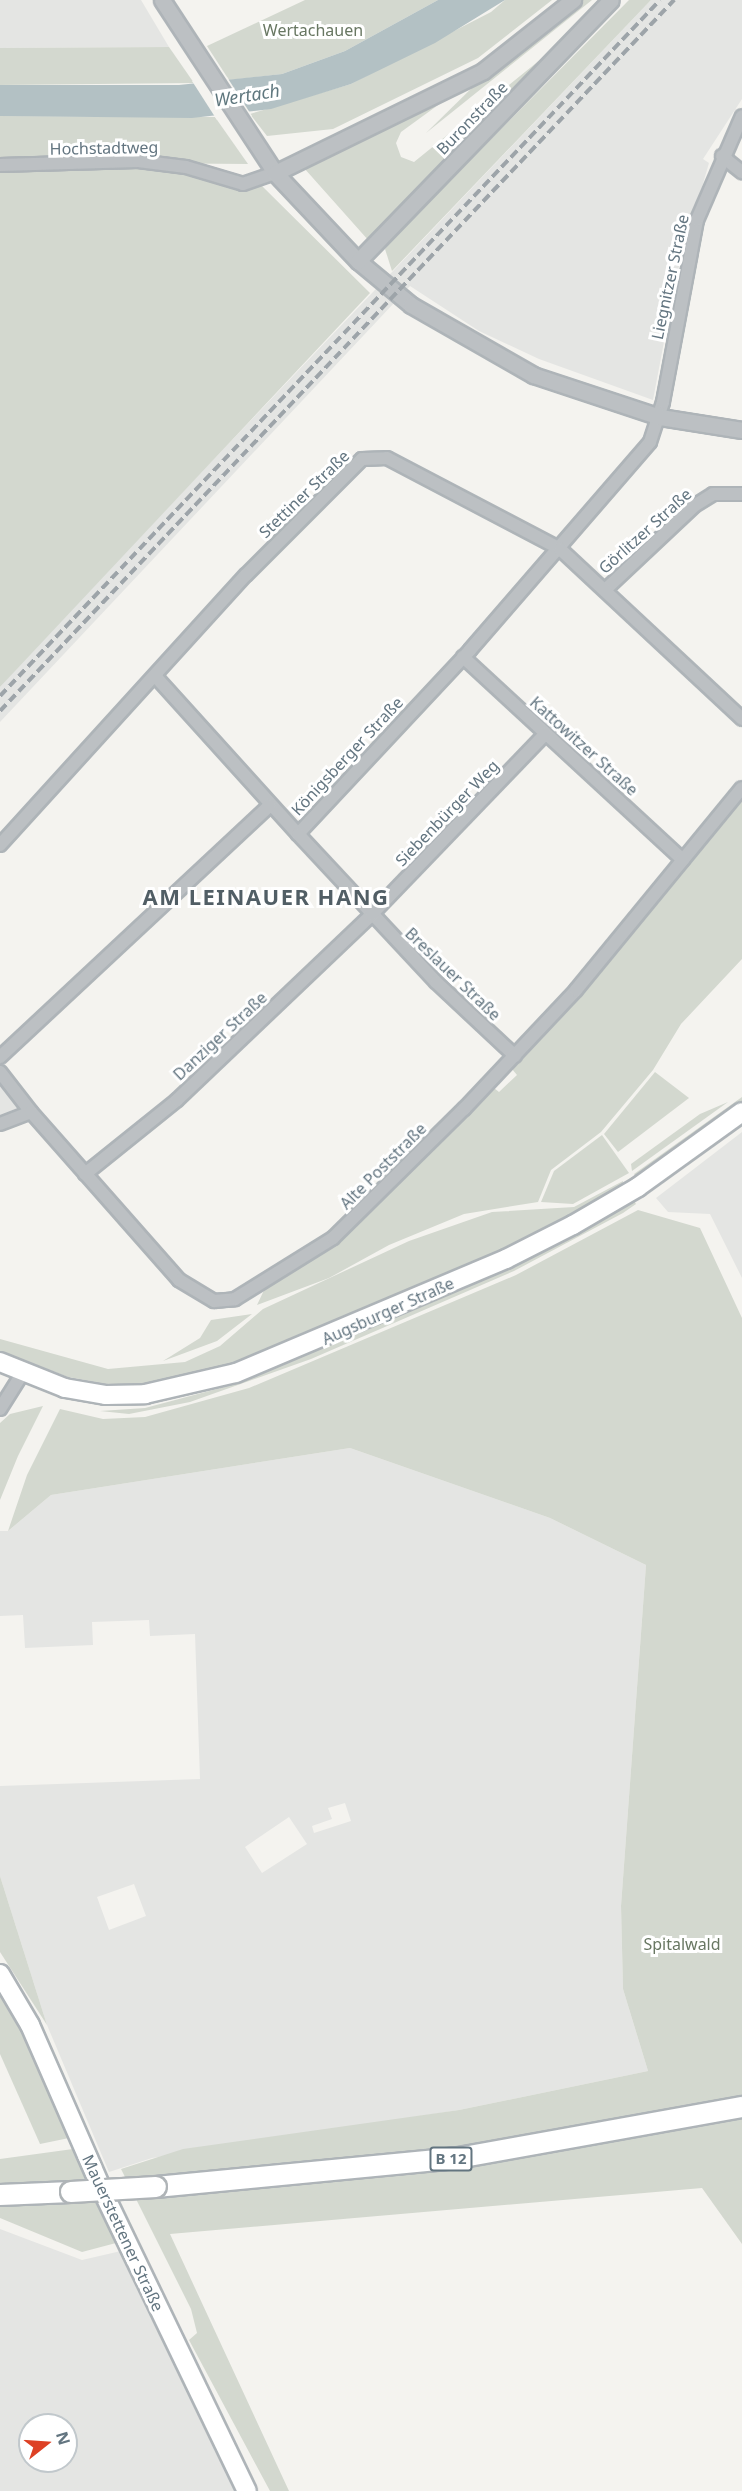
<!DOCTYPE html>
<meta charset="utf-8">
<style>
body{margin:0}
#map{position:relative;width:742px;height:2491px;overflow:hidden;background:#f4f3ef;font-family:"Noto Sans",sans-serif}
div>[style]{position:absolute}
.built>*{inset:0;background:#e4e5e3}
.green>*{inset:0;background:#d3d8cf}
.water>*{inset:0;background:#b3c1c4}
.pier>*{inset:0;background:#f4f3ef}
.roads{filter:drop-shadow(2px 0 #aeb4b8) drop-shadow(-2px 0 #aeb4b8) drop-shadow(0 2px #aeb4b8) drop-shadow(0 -2px #aeb4b8)}
.minor>*{height:12px;margin:-6px;padding:0 6px;transform-origin:6px;border-radius:6px;background:#bcc0c3}
.tertiary>*{height:15px;margin:-7.5px;padding:0 7.5px;transform-origin:7.5px;border-radius:7.5px;background:#bcc0c3}
.secondary>*{height:18px;margin:-9px;padding:0 9px;transform-origin:9px;border-radius:9px;background:#fff}
.primary>*{height:20px;margin:-10px;padding:0 10px;transform-origin:10px;border-radius:10px;background:#fff}
.rail>*{height:4px;margin-top:-2px;transform-origin:0;background:repeating-linear-gradient(90deg,#9da4a9 0 9px,transparent 0 13.5px)}
.bridges{filter:drop-shadow(2px 0 #afb4b7) drop-shadow(-2px 0 #afb4b7) drop-shadow(0 2px #afb4b7) drop-shadow(0 -2px #afb4b7)}
.primary-bridge>*{height:20px;margin:-10px;padding:0 10px;transform-origin:10px;border-radius:10px;background:#fff}
span{translate:-50% -50%;white-space:nowrap;text-align:center;line-height:1.15;-webkit-text-stroke:6px #fff;paint-order:stroke}
.shield-label span{padding:2px 4px;background:#fff;border:2px solid;border-radius:4px;-webkit-text-stroke-width:0}
.shield-label{font-size:15px;color:#637580;font-weight:700}
.park-label{font-size:16px;color:#687762}
.street-label{font-size:16px;color:#637580}
.water-label{font-size:18px;color:#5f777e;font-style:italic}
.district-label{font-size:22px;color:#515e65;font-weight:700;letter-spacing:1.5px}
.north{position:absolute;left:18px;top:2413px;width:60px;height:60px;box-sizing:border-box;background:#fff;border:2px solid #c1c8cc;border-radius:50%;rotate:73deg;font-size:16px;font-weight:700;line-height:24px;text-align:center;color:#637580}
.north::after{content:'';display:block;margin:auto;width:21px;height:27px;background:#dd4125;clip-path:polygon(50% 0,100% 100%,50% 72%,0 100%)}
</style>
<div id="map">
<div class="built">
<i style="clip-path:polygon(0 0,141px 0,169px 47px,0 48px)"></i>
<i style="clip-path:polygon(651px 0,742px 0,742px 99px,703px 159px,709px 163px,677px 273px,653px 400px,539px 359px,479px 331px,410px 286px,0 722px,0 687px,36px 646px)"></i>
<i style="clip-path:polygon(0 1077px,23px 1108px,0 1118px)"></i>
<i style="clip-path:polygon(742px 1132px,742px 1278px,710px 1214px,668px 1212px,656px 1198px)"></i>
<i style="clip-path:polygon(evenodd,350px 1448px,550px 1518px,646px 1565px,621px 1906px,623px 1989px,648px 2071px,459px 2110px,152px 2158px,109px 2172px,47px 2025px,0 1876px,0 1786px,200px 1779px,195px 1634px,150px 1636px,149px 1620px,92px 1622px,93px 1645px,25px 1648px,23px 1615px,0 1616px,0 1531px,8px 1531px,51px 1495px,350px 1448px,345px 1803px,351px 1821px,314px 1833px,312px 1826px,332px 1819px,328px 1808px,345px 1803px,350px 1448px,289px 1817px,307px 1844px,262px 1873px,245px 1847px,289px 1817px,350px 1448px,134px 1884px,146px 1916px,109px 1930px,97px 1897px,134px 1884px)"></i>
<i style="clip-path:polygon(evenodd,0 2229px,82px 2260px,121px 2251px,236px 2491px,0 2491px,0 2229px,30px 2425px,66px 2425px,66px 2461px,30px 2461px,30px 2425px)"></i>
</div>
<div class="green">
<i style="clip-path:polygon(305px 0,438px 0,345px 51px,282px 74px,229px 80px,207px 46px)"></i>
<i style="clip-path:polygon(505px 0,552px 0,478px 58px,333px 129px,267px 136px,250px 114px,351px 84px,491px 12px)"></i>
<i style="clip-path:polygon(583px 0,592px 0,426px 133px,483px 77px)"></i>
<i style="clip-path:polygon(629px 0,651px 0,392px 271px,385px 249px,394px 237px)"></i>
<i style="clip-path:polygon(567px 38px,369px 241px,304px 168px,456px 92px,401px 132px,396px 143px,401px 157px,414px 162px)"></i>
<i style="clip-path:polygon(169px 47px,194px 83px,0 85px,0 48px)"></i>
<i style="clip-path:polygon(0 116px,215px 117px,248px 164px,0 162px)"></i>
<i style="clip-path:polygon(165px 166px,243px 188px,262px 186px,370px 293px,0 687px,0 168px)"></i>
<i style="clip-path:polygon(742px 796px,742px 959px,681px 1024px,653px 1070px,601px 1132px,551px 1170px,538px 1202px,464px 1214px,389px 1245px,329px 1278px,257px 1305px,266px 1286px,337px 1241px,494px 1088px,499px 1092px,517px 1075px,512px 1069px,585px 990px)"></i>
<i style="clip-path:polygon(655px 1072px,689px 1098px,618px 1152px,604px 1134px)"></i>
<i style="clip-path:polygon(742px 1097px,742px 1103px,637px 1179px,634px 1174px)"></i>
<i style="clip-path:polygon(728px 1102px,632px 1171px,631px 1164px,700px 1114px)"></i>
<i style="clip-path:polygon(602px 1135px,629px 1173px,573px 1204px,541px 1202px,554px 1171px)"></i>
<i style="clip-path:polygon(623px 1181px,622px 1189px,502px 1253px,233px 1365px,145px 1386px,106px 1384px,68px 1377px,0 1351px,0 1339px,108px 1369px,185px 1362px,220px 1346px,263px 1309px,409px 1241px,492px 1212px,574px 1207px)"></i>
<i style="clip-path:polygon(633px 1199px,636px 1204px,623px 1213px,514px 1271px,311px 1359px,190px 1402px,129px 1414px,100px 1411px,145px 1408px,243px 1382px,513px 1265px)"></i>
<i style="clip-path:polygon(638px 1210px,700px 1228px,742px 1318px,742px 2099px,531px 2139px,158px 2193px,742px 2114px,742px 2244px,702px 2188px,170px 2234px,289px 2491px,270px 2491px,189px 2340px,197px 2333px,191px 2309px,121px 2169px,183px 2149px,459px 2110px,648px 2071px,623px 1989px,621px 1906px,646px 1565px,550px 1518px,350px 1448px,51px 1495px,8px 1531px,27px 1475px,60px 1409px,103px 1419px,145px 1417px,249px 1388px,516px 1275px)"></i>
<i style="clip-path:polygon(252px 1314px,217px 1341px,163px 1361px,200px 1338px,211px 1320px)"></i>
<i style="clip-path:polygon(43px 1406px,18px 1456px,0 1500px,0 1423px,10px 1414px)"></i>
<i style="clip-path:polygon(0 1876px,47px 2025px,0 1952px)"></i>
<i style="clip-path:polygon(0 1983px,24px 2029px,69px 2138px,40px 2144px,0 2054px)"></i>
<i style="clip-path:polygon(73px 2149px,116px 2243px,82px 2252px,0 2218px,0 2201px,74px 2200px,66px 2181px,0 2186px,0 2159px)"></i>
</div>
<div class="water">
<i style="clip-path:polygon(438px 0,505px 0,435px 43px,351px 84px,271px 109px,192px 118px,0 116px,0 85px,179px 85px,282px 74px,345px 51px)"></i>
</div>
<div class="pier">
<i style="clip-path:polygon(227px 77px,252px 116px,217px 120px,192px 81px)"></i>
</div>
<div class="roads">
<div class="minor">
<i style="left:722px;top:156px;width:26px;rotate:39deg"></i>
<i style="left:0;top:165px;width:138px;rotate:-1.7deg"></i>
<i style="left:138px;top:161px;width:48px;rotate:7.1deg"></i>
<i style="left:186px;top:167px;width:59px;rotate:16.6deg"></i>
<i style="left:243px;top:184px;width:34px;rotate:-19deg"></i>
<i style="left:605px;top:590px;width:122px;rotate:-43.3deg"></i>
<i style="left:694px;top:506px;width:22px;rotate:-32deg"></i>
<i style="left:713px;top:494px;width:29px"></i>
<i style="left:463px;top:657px;width:299px;rotate:42.7deg"></i>
<i style="left:156px;top:677px;width:212px;rotate:47.9deg"></i>
<i style="left:298px;top:834px;width:252px;rotate:-46.9deg"></i>
<i style="left:470px;top:650px;width:275px;rotate:-49.1deg"></i>
<i style="left:650px;top:442px;width:42px;rotate:-72deg"></i>
<i style="left:663px;top:402px;width:185px;rotate:-79.4deg"></i>
<i style="left:697px;top:220px;width:113px;rotate:-66.6deg"></i>
<i style="left:298px;top:834px;width:202px;rotate:47deg"></i>
<i style="left:436px;top:982px;width:108px;rotate:43.1deg"></i>
<i style="left:0;top:845px;width:365px;rotate:-47.7deg"></i>
<i style="left:246px;top:575px;width:164px;rotate:-45deg"></i>
<i style="left:362px;top:459px;width:25px;rotate:-2deg"></i>
<i style="left:387px;top:458px;width:195px;rotate:27.7deg"></i>
<i style="left:560px;top:549px;width:249px;rotate:43deg"></i>
<i style="left:0;top:1057px;width:369px;rotate:-43deg"></i>
<i style="left:0;top:1072px;width:51px;rotate:52.2deg"></i>
<i style="left:0;top:1124px;width:33px;rotate:-21deg"></i>
<i style="left:31px;top:1112px;width:224px;rotate:48.6deg"></i>
<i style="left:179px;top:1280px;width:41px;rotate:31deg"></i>
<i style="left:214px;top:1301px;width:21px;rotate:-5deg"></i>
<i style="left:235px;top:1299px;width:115px;rotate:-31.9deg"></i>
<i style="left:333px;top:1238px;width:184px;rotate:-44.6deg"></i>
<i style="left:464px;top:1109px;width:163px;rotate:-46.7deg"></i>
<i style="left:576px;top:990px;width:261px;rotate:-50.6deg"></i>
<i style="left:85px;top:1174px;width:118px;rotate:-38.8deg"></i>
<i style="left:177px;top:1100px;width:268px;rotate:-43.6deg"></i>
<i style="left:371px;top:915px;width:252px;rotate:-46.1deg"></i>
<i style="left:0;top:1409px;width:41px;rotate:-57.8deg"></i>
</div>
<div class="tertiary">
<i style="left:162px;top:0;width:207px;rotate:56.8deg"></i>
<i style="left:275px;top:173px;width:121px;rotate:46.7deg"></i>
<i style="left:358px;top:261px;width:69px;rotate:39.7deg"></i>
<i style="left:411px;top:305px;width:141px;rotate:29.8deg"></i>
<i style="left:533px;top:375px;width:134px;rotate:18.3deg"></i>
<i style="left:660px;top:417px;width:83px;rotate:9deg"></i>
<i style="left:275px;top:173px;width:232px;rotate:-26.1deg"></i>
<i style="left:483px;top:71px;width:115px;rotate:-38.3deg"></i>
<i style="left:358px;top:261px;width:363px;rotate:-45.9deg"></i>
</div>
<div class="secondary">
<i style="left:0;top:1362px;width:70px;rotate:21.8deg"></i>
<i style="left:65px;top:1388px;width:42px;rotate:9.7deg"></i>
<i style="left:106px;top:1395px;width:39px;rotate:-1deg"></i>
<i style="left:145px;top:1394px;width:93px;rotate:-13deg"></i>
<i style="left:236px;top:1373px;width:293px;rotate:-22.9deg"></i>
<i style="left:506px;top:1259px;width:75px;rotate:-26.9deg"></i>
<i style="left:573px;top:1225px;width:75px;rotate:-30.3deg"></i>
<i style="left:638px;top:1187px;width:128px;rotate:-35.8deg"></i>
<i style="left:0;top:1974px;width:59px;rotate:59.5deg"></i>
<i style="left:30px;top:2025px;width:180px;rotate:66.4deg"></i>
<i style="left:102px;top:2190px;width:334px;rotate:64.3deg"></i>
</div>
<div class="primary">
<i style="left:156px;top:2187px;width:303px;rotate:-5.5deg"></i>
<i style="left:458px;top:2158px;width:289px;rotate:-10.2deg"></i>
<i style="left:0;top:2195px;width:71px;rotate:-2.4deg"></i>
</div>
</div>
<div class="rail">
<i style="left:0;top:696px;width:959px;rotate:-46.52deg"></i>
<i style="left:0;top:711px;width:980px;rotate:-46.53deg"></i>
</div>
<div class="bridges">
<div class="primary-bridge">
<i style="left:71px;top:2192px;width:85px;rotate:-3.4deg"></i>
</div>
</div>
<div class="shield-label">
<span style="left:451px;top:2159px">B 12</span>
</div>
<div class="park-label">
<span style="left:313px;top:30px">Wertachauen</span>
<span style="left:682px;top:1944px">Spitalwald</span>
</div>
<div class="street-label">
<span style="left:472px;top:118px;rotate:-46deg">Buronstraße</span>
<span style="left:104px;top:148px;rotate:-1deg">Hochstadtweg</span>
<span style="left:670px;top:277px;rotate:-78deg">Liegnitzer Straße</span>
<span style="left:304px;top:494px;rotate:-44deg">Stettiner Straße</span>
<span style="left:645px;top:531px;rotate:-42deg">Görlitzer Straße</span>
<span style="left:584px;top:746px;rotate:42deg">Kattowitzer Straße</span>
<span style="left:347px;top:756px;rotate:-47deg">Königsberger Straße</span>
<span style="left:447px;top:813px;rotate:-46deg">Siebenbürger Weg</span>
<span style="left:453px;top:974px;rotate:44deg">Breslauer Straße</span>
<span style="left:220px;top:1036px;rotate:-43deg">Danziger Straße</span>
<span style="left:383px;top:1166px;rotate:-45deg">Alte Poststraße</span>
<span style="left:388px;top:1311px;rotate:-24deg">Augsburger Straße</span>
<span style="left:123px;top:2233px;rotate:65deg">Mauerstettener Straße</span>
</div>
<div class="water-label">
<span style="left:247px;top:95px;rotate:-9deg">Wertach</span>
</div>
<div class="district-label">
<span style="left:266px;top:897px">AM LEINAUER HANG</span>
</div>
<div class="north">N</div>
</div>
